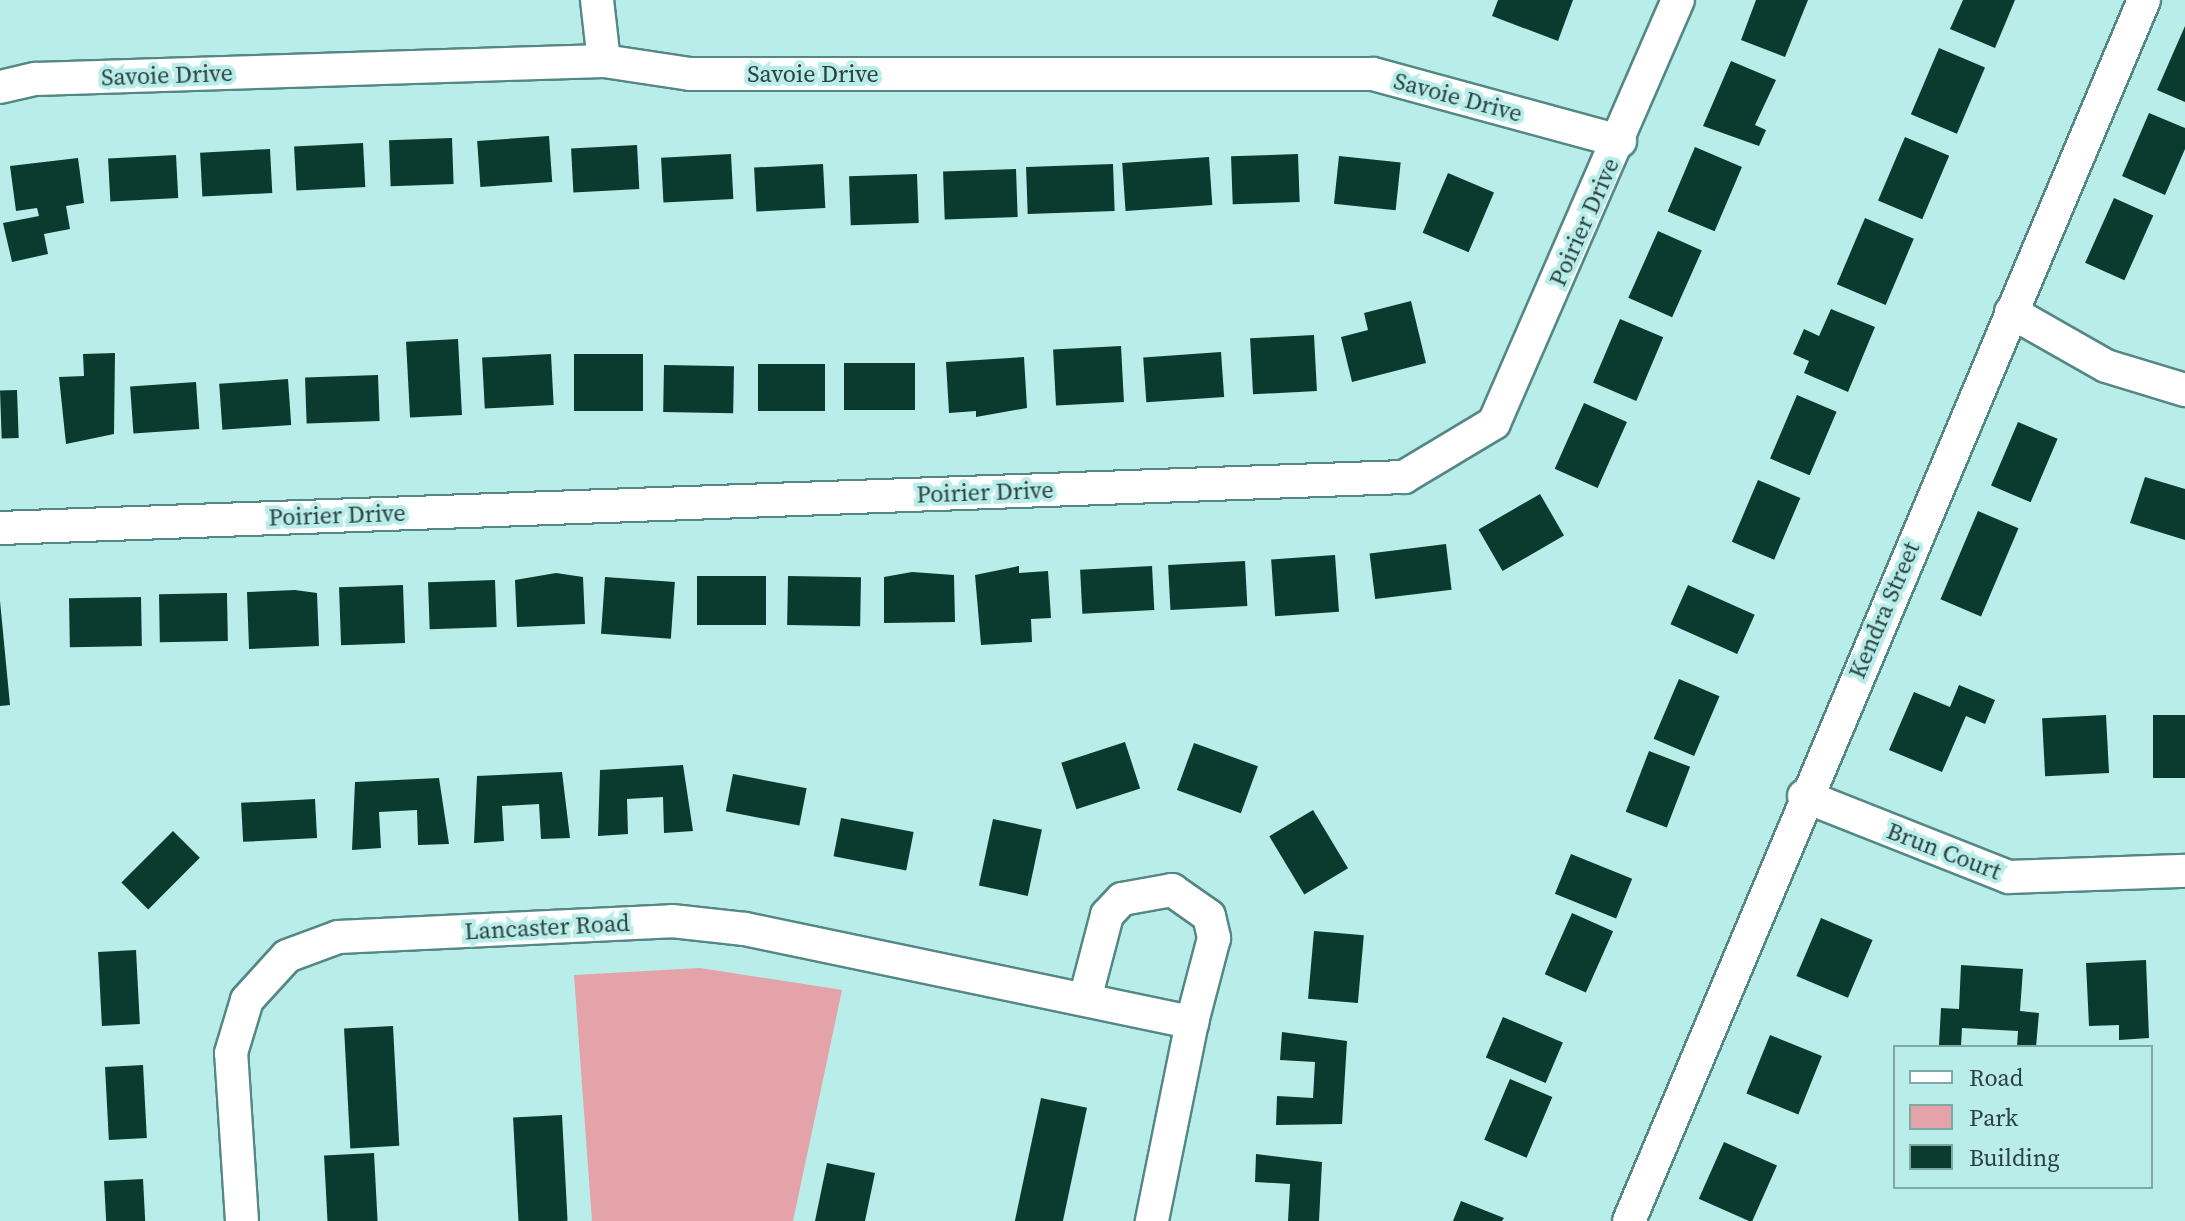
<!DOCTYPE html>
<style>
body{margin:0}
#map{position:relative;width:2185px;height:1221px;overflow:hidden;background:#b8ede9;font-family:"Source Serif 4",serif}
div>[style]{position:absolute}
.green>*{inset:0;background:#e4a2a9}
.building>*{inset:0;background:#0b3a2e;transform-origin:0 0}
.roads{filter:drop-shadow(2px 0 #558784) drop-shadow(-2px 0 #558784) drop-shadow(0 2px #558784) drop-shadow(0 -2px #558784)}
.minor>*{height:32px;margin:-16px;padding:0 16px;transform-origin:16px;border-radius:16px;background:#fff}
span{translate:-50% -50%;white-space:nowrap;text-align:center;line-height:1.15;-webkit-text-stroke:8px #b8ede9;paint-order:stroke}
.street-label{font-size:24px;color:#2c4140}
.legend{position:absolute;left:1893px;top:1045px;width:260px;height:144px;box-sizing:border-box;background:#b8ede9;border:2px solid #80a8a5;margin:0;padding:10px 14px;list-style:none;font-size:24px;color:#2c4140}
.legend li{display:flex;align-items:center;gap:16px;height:40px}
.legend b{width:40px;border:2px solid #80a8a5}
</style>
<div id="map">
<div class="green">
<i style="clip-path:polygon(700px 968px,842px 990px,793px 1221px,592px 1221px,574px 975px)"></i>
</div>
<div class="building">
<i style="clip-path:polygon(1498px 0,1573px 0,1558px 41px,1492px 16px)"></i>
<i style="clip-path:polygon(1756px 0,1808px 0,1785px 57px,1741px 40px)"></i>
<i style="clip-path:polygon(1963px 0,2015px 0,1995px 48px,1950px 29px)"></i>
<i style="clip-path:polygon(2185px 26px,2185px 102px,2157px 90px)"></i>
<i style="left:1939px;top:48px;width:50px;height:72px;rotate:23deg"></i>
<i style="clip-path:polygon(1731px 61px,1776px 80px,1755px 125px,1766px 130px,1759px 146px,1703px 126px)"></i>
<i style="clip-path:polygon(2149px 113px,2185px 128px,2185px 149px,2165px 195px,2122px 176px)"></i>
<i style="left:549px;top:136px;width:46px;height:72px;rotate:86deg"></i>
<i style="left:1905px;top:137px;width:48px;height:69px;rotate:23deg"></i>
<i style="left:452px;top:138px;width:46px;height:63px;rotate:88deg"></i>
<i style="left:363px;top:143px;width:44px;height:69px;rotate:87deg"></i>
<i style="left:637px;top:145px;width:44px;height:66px;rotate:87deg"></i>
<i style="left:1695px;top:147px;width:51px;height:70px;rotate:23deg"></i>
<i style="left:270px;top:149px;width:44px;height:70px;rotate:87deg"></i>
<i style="left:731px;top:154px;width:45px;height:70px;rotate:87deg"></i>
<i style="left:1298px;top:154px;width:48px;height:67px;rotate:88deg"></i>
<i style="left:176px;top:155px;width:43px;height:68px;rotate:87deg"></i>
<i style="left:1339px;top:156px;width:62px;height:48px;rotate:6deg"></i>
<i style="left:1209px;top:157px;width:48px;height:87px;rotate:86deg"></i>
<i style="clip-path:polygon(78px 158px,84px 203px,66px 206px,70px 229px,44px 234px,48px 254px,12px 262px,3px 223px,39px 216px,37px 208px,16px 211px,10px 166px)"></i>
<i style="left:823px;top:164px;width:44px;height:69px;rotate:87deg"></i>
<i style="left:1113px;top:164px;width:47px;height:87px;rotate:88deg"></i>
<i style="left:1016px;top:169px;width:48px;height:73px;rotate:88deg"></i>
<i style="left:1448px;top:173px;width:50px;height:65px;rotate:23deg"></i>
<i style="left:917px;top:174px;width:49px;height:68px;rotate:88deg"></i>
<i style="left:2114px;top:198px;width:43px;height:71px;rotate:24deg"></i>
<i style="left:1865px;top:218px;width:53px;height:72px;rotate:23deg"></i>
<i style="left:1658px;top:231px;width:48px;height:73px;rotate:24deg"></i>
<i style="clip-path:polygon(1411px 301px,1426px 363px,1352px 382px,1341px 337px,1368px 330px,1364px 313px)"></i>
<i style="clip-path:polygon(1831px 309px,1875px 327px,1848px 392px,1804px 373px,1809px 361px,1793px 354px,1804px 329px,1819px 336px)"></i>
<i style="left:1620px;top:319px;width:47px;height:69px;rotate:23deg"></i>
<i style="left:1314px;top:335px;width:56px;height:64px;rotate:87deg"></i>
<i style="left:458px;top:339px;width:76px;height:52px;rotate:87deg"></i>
<i style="left:1121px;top:346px;width:56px;height:68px;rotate:87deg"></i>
<i style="left:1221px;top:352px;width:45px;height:78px;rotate:86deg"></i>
<i style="clip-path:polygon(115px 353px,114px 434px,66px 444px,59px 377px,84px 376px,83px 354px)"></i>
<i style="left:551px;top:354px;width:51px;height:69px;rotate:87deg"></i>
<i style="left:574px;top:354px;width:69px;height:57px"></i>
<i style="clip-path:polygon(1024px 357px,1027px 408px,976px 417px,976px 411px,949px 413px,946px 362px)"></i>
<i style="left:844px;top:363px;width:71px;height:47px"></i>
<i style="left:825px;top:364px;width:47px;height:67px;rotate:90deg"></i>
<i style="left:664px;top:365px;width:70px;height:47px;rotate:1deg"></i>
<i style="left:378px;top:375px;width:46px;height:73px;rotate:88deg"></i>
<i style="left:288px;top:379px;width:46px;height:69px;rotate:86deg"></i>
<i style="left:196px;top:382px;width:47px;height:66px;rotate:86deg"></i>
<i style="left:17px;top:390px;width:48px;height:17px;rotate:88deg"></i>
<i style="left:1797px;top:395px;width:43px;height:69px;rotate:23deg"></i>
<i style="left:1584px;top:403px;width:47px;height:72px;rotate:24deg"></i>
<i style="left:2018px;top:422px;width:43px;height:69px;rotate:23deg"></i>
<i style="clip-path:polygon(2145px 477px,2185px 489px,2185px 540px,2130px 523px)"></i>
<i style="left:1758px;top:480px;width:46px;height:67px;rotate:23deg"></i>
<i style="left:1540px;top:494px;width:48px;height:71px;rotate:60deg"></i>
<i style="left:1978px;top:511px;width:44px;height:96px;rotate:23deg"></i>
<i style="left:1446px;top:544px;width:46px;height:77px;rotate:83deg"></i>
<i style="left:1335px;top:555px;width:57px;height:64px;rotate:86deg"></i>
<i style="left:1245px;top:561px;width:45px;height:77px;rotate:87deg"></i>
<i style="clip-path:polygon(1019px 566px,1019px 573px,1048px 571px,1051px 618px,1031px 619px,1032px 642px,981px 645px,975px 575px)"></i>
<i style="left:1152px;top:566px;width:44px;height:72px;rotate:87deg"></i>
<i style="clip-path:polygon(912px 572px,954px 575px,955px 622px,884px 623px,884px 577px)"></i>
<i style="clip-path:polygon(556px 573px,583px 577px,585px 624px,517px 627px,515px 580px)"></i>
<i style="left:697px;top:576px;width:69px;height:49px"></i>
<i style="left:788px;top:576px;width:73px;height:49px;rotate:1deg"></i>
<i style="left:605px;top:577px;width:70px;height:57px;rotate:4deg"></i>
<i style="left:495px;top:580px;width:47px;height:67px;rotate:88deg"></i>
<i style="left:403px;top:585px;width:58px;height:64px;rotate:88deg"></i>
<i style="left:1688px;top:585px;width:73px;height:43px;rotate:24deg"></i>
<i style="clip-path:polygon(295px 590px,317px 593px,319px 646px,249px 649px,247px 592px)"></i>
<i style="left:227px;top:593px;width:48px;height:68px;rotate:89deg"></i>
<i style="left:141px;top:597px;width:49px;height:72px;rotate:89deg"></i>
<i style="clip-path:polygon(0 601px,10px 705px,0 706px)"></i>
<i style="left:1679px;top:679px;width:44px;height:65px;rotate:23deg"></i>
<i style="clip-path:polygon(1959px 685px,1995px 700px,1985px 724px,1966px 716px,1942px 772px,1889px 750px,1914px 692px,1950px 707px)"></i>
<i style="left:2106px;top:715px;width:58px;height:64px;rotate:87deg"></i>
<i style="left:2185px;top:715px;width:63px;height:32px;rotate:90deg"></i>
<i style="left:1125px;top:742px;width:49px;height:67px;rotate:72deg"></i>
<i style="left:1194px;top:743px;width:68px;height:50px;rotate:20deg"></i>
<i style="left:1649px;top:751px;width:44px;height:65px;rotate:21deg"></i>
<i style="clip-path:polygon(683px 765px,693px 831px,664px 833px,663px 797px,627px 799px,628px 834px,598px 836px,600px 770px)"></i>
<i style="clip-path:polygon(562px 772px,570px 838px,541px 839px,539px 804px,502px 806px,504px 841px,474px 843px,477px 776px)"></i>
<i style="left:733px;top:774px;width:75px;height:38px;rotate:11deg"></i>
<i style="clip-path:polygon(439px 778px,449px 844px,418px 845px,417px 810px,379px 812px,381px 848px,352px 850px,355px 782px)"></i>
<i style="left:315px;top:799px;width:39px;height:74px;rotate:87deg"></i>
<i style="left:1313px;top:810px;width:68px;height:51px;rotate:59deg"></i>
<i style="left:841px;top:818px;width:74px;height:39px;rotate:11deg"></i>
<i style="left:993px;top:819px;width:50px;height:68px;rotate:12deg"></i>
<i style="left:173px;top:831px;width:38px;height:73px;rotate:45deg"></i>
<i style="left:1571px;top:854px;width:66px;height:43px;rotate:22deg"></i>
<i style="left:1572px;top:913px;width:45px;height:67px;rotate:24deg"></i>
<i style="left:1821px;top:918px;width:56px;height:63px;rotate:23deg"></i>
<i style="left:1314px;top:931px;width:50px;height:68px;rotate:5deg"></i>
<i style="left:136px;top:950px;width:74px;height:38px;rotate:87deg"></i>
<i style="clip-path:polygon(2146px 960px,2149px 1038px,2119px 1040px,2119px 1025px,2089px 1026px,2086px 963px)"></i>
<i style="clip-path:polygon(1961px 965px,2023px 969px,2020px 1011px,2039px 1013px,2036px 1047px,2017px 1047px,2018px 1031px,1962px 1028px,1961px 1046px,1939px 1045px,1941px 1008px,1959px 1009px)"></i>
<i style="left:1503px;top:1017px;width:65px;height:44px;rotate:23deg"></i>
<i style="left:393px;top:1026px;width:120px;height:49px;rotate:87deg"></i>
<i style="clip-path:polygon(1282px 1032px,1347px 1041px,1342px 1124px,1276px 1125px,1277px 1096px,1313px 1098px,1315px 1062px,1280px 1060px)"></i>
<i style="left:1770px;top:1035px;width:56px;height:63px;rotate:22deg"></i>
<i style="left:143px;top:1065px;width:73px;height:38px;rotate:87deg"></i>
<i style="left:1510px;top:1079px;width:46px;height:66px;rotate:23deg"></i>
<i style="left:1041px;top:1098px;width:47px;height:126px;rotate:12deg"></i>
<i style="left:562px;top:1115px;width:106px;height:49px;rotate:87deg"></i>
<i style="left:1724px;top:1142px;width:58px;height:62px;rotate:24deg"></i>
<i style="left:374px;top:1153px;width:68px;height:50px;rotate:87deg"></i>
<i style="clip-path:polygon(1256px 1154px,1322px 1162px,1319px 1221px,1288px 1221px,1290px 1184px,1255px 1182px)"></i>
<i style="clip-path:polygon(827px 1163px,875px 1173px,865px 1221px,815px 1221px)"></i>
<i style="left:143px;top:1179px;width:42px;height:39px;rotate:87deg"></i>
<i style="clip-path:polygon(1461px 1201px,1504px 1218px,1502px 1221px,1453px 1221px)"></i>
</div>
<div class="roads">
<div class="minor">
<i style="left:597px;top:0;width:61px;rotate:83.5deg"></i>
<i style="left:0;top:87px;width:37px;rotate:-13deg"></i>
<i style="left:36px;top:79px;width:568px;rotate:-1.82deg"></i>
<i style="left:604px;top:61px;width:87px;rotate:8.6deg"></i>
<i style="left:690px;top:74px;width:683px"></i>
<i style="left:1373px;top:74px;width:256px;rotate:15.2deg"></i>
<i style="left:2011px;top:312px;width:109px;rotate:29.6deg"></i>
<i style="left:2106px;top:366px;width:83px;rotate:16.9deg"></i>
<i style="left:0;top:528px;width:1405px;rotate:-2.08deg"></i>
<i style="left:1404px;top:477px;width:105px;rotate:-31deg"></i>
<i style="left:1494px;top:423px;width:461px;rotate:-66.5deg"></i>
<i style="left:1804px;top:796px;width:220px;rotate:21.6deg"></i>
<i style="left:2009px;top:877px;width:176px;rotate:-2deg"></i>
<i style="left:1085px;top:999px;width:87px;rotate:-75.3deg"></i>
<i style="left:1107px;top:915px;width:22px;rotate:-47deg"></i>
<i style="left:1122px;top:899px;width:51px;rotate:-10.2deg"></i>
<i style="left:1172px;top:890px;width:45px;rotate:35.1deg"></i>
<i style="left:1209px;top:916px;width:23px;rotate:77deg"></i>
<i style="left:1214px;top:938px;width:87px;rotate:104.7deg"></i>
<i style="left:242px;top:1221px;width:168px;rotate:-93.7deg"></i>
<i style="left:231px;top:1053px;width:55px;rotate:-73.2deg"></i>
<i style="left:247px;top:1000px;width:59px;rotate:-47.7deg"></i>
<i style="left:287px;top:956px;width:54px;rotate:-20.4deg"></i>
<i style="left:338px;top:937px;width:334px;rotate:-2.7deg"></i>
<i style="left:672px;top:921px;width:73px;rotate:6.3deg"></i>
<i style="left:745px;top:929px;width:457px;rotate:11.8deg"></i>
<i style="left:1192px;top:1022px;width:203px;rotate:101.4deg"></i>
<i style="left:1629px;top:1221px;width:1325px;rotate:-67.13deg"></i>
</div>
</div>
<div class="street-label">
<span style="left:813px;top:74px">Savoie Drive</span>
<span style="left:167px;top:75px;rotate:-2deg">Savoie Drive</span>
<span style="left:1458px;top:97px;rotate:15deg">Savoie Drive</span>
<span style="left:1584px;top:222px;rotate:-66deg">Poirier Drive</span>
<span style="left:985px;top:492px;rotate:-2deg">Poirier Drive</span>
<span style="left:337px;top:515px;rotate:-2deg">Poirier Drive</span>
<span style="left:1884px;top:610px;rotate:-67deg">Kendra Street</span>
<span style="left:1944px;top:851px;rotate:21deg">Brun Court</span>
<span style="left:547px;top:927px;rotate:-3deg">Lancaster Road</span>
</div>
<ul class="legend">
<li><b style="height:10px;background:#fff"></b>Road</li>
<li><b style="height:22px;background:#e4a2a9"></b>Park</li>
<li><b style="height:22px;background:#0b3a2e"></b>Building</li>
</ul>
</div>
